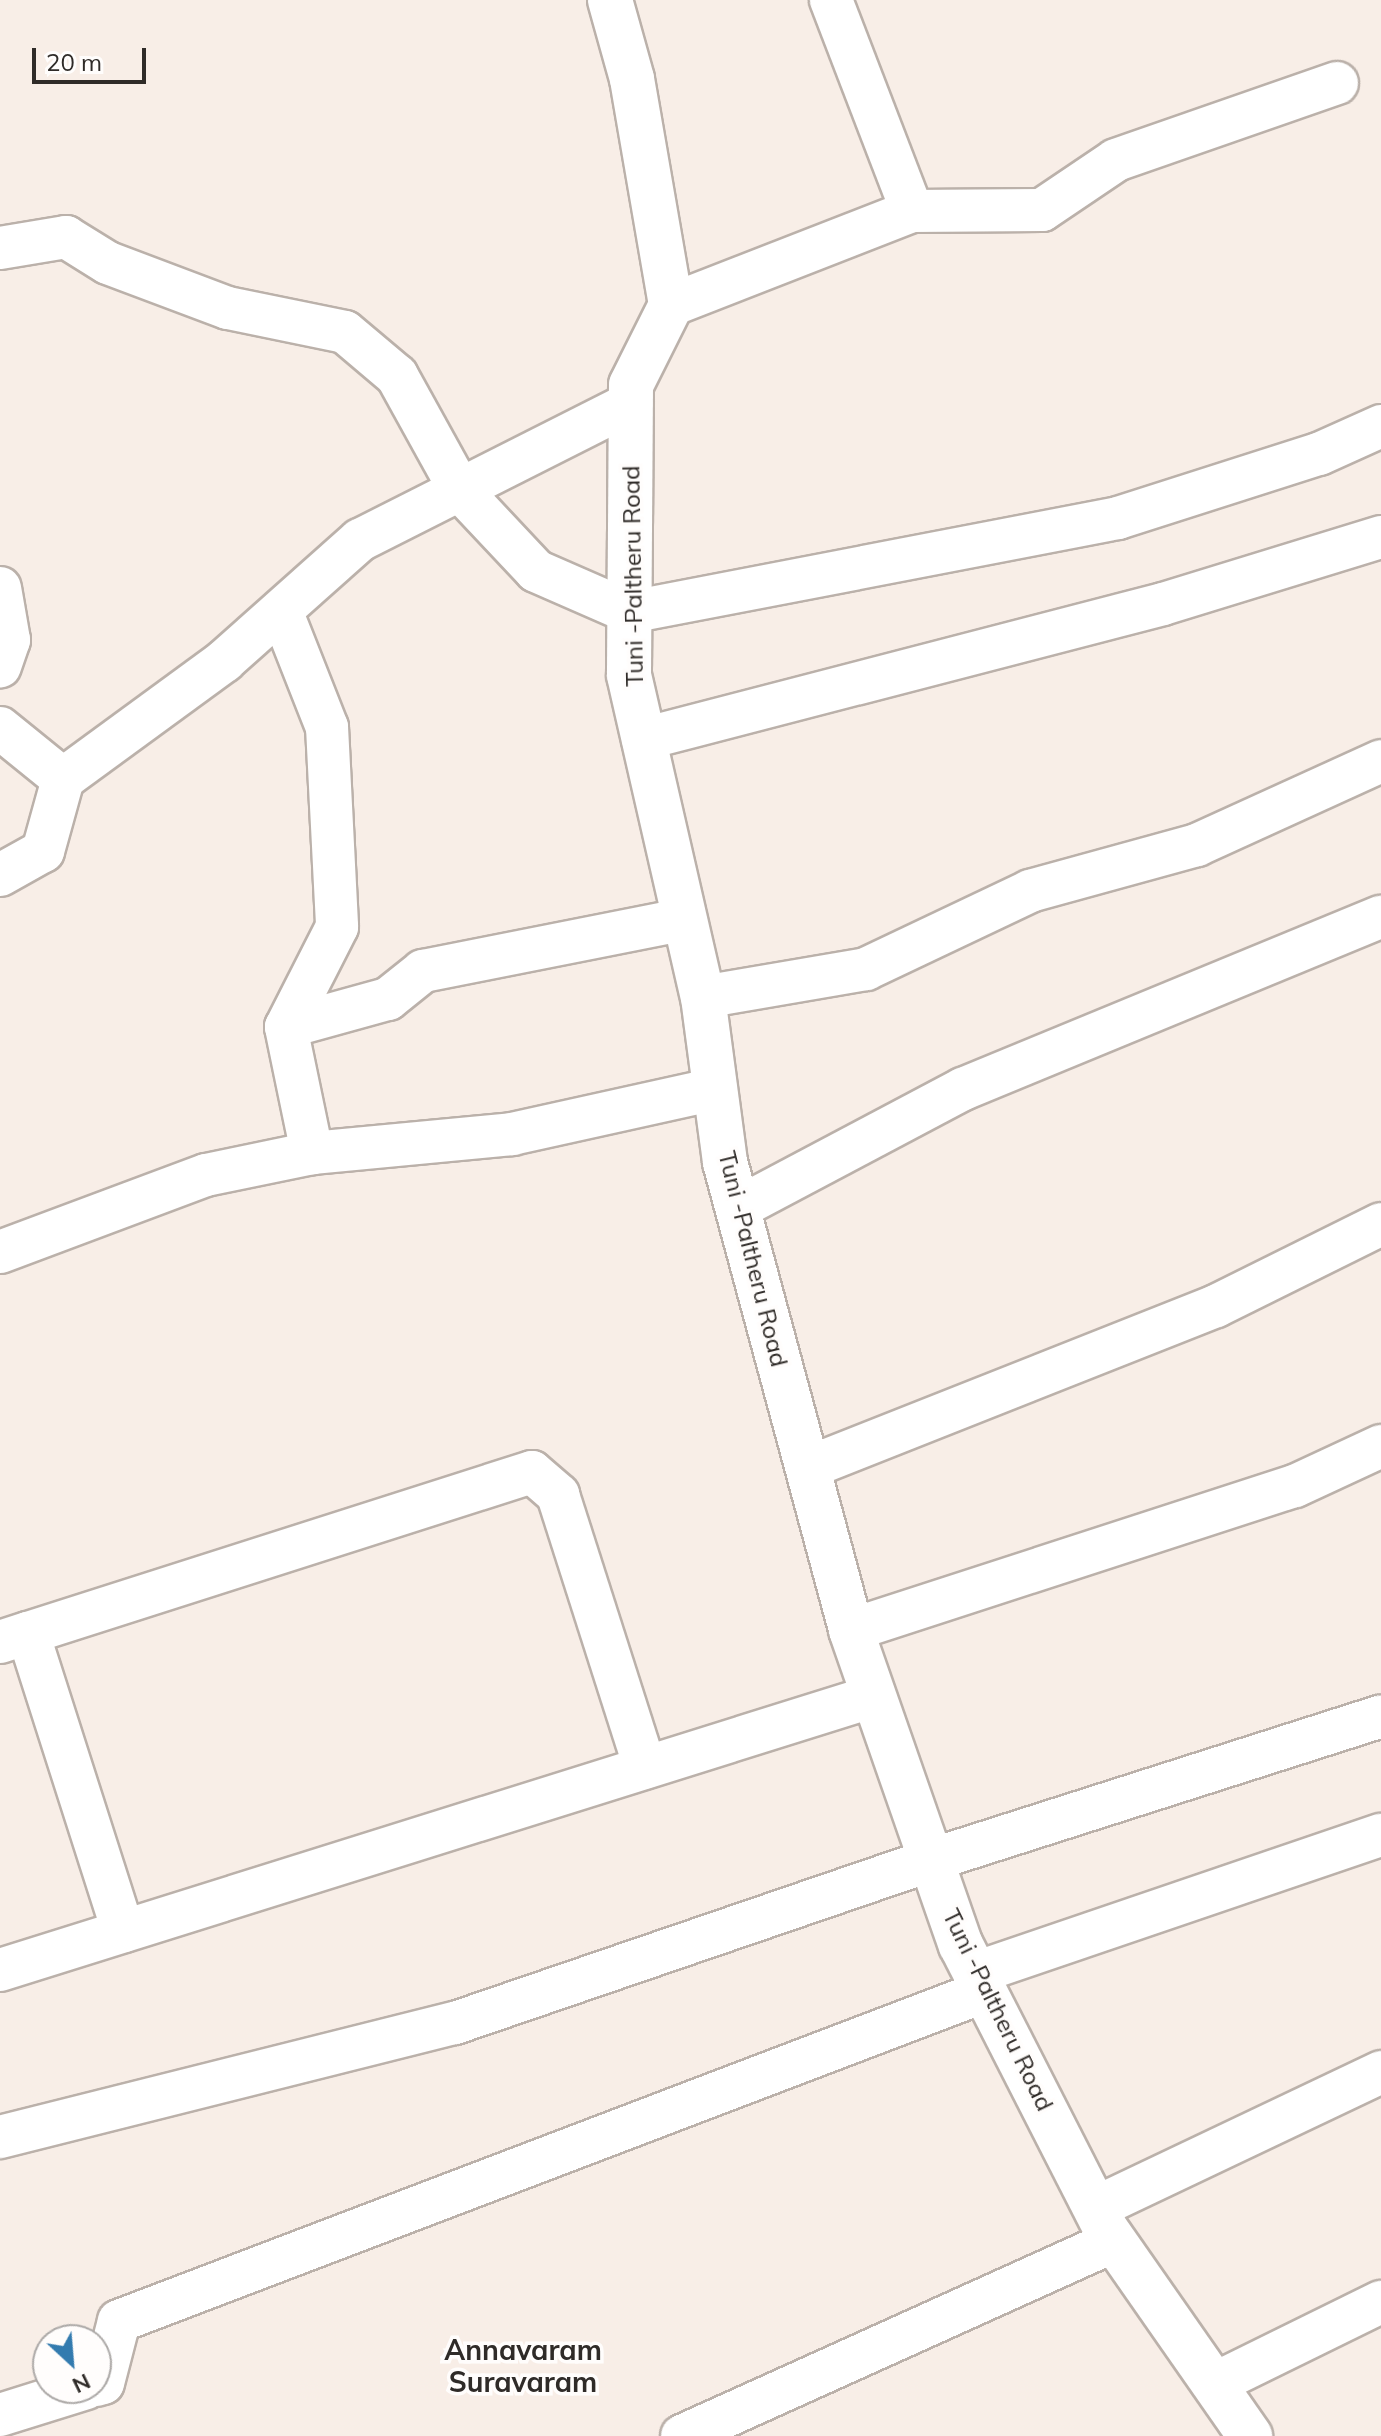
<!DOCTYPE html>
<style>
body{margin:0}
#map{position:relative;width:1381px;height:2436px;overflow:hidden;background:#f8eee7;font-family:Mulish,sans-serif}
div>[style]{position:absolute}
.roads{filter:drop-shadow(2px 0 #bbb1aa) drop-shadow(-2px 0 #bbb1aa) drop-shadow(0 2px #bbb1aa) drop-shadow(0 -2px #bbb1aa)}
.minor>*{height:42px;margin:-21px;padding:0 21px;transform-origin:21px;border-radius:21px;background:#fff}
.tertiary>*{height:44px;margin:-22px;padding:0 22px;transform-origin:22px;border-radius:22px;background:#fff}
span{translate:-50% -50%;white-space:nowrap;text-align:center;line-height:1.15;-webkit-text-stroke:7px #fffdfc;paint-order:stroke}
.street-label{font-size:24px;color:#2f2b28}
.quarter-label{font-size:28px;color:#2f2b28;font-weight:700}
.north{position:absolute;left:32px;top:2324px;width:80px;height:80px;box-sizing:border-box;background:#fffdfc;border:2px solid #aca9a7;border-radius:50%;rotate:154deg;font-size:22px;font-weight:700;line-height:32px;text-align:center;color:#2f2b28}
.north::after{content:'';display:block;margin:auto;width:28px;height:36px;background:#337baf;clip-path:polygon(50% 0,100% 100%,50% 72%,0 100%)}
.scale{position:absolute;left:32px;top:48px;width:114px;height:36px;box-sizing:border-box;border:4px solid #2f2b28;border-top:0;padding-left:10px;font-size:24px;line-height:28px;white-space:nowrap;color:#2f2b28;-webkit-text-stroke:6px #fffdfc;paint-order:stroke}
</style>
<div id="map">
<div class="roads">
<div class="minor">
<i style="left:831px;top:0;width:226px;rotate:69deg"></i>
<i style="left:0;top:248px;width:67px;rotate:-9.5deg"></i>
<i style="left:66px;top:237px;width:49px;rotate:31.8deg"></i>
<i style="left:108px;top:263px;width:128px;rotate:20.6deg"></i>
<i style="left:228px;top:308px;width:119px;rotate:11.6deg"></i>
<i style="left:345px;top:332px;width:68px;rotate:40.2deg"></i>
<i style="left:397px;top:376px;width:130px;rotate:61.1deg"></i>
<i style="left:460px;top:490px;width:111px;rotate:46.8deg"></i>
<i style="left:536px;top:571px;width:103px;rotate:23.6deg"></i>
<i style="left:630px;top:612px;width:497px;rotate:-10.9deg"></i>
<i style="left:1118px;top:518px;width:211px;rotate:-17.7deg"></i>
<i style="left:1319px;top:454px;width:68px;rotate:-24.3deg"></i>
<i style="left:671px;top:305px;width:259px;rotate:-21.3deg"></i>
<i style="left:912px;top:211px;width:130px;rotate:-0.4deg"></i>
<i style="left:1042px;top:210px;width:89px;rotate:-34deg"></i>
<i style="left:1116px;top:160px;width:234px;rotate:-19.2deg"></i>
<i style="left:0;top:588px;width:53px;rotate:80.2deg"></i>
<i style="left:9px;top:640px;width:28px;rotate:109deg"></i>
<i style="left:282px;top:613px;width:123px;rotate:68.5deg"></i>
<i style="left:327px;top:727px;width:200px;rotate:87.1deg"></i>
<i style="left:337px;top:927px;width:112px;rotate:117deg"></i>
<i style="left:286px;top:1027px;width:129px;rotate:78.3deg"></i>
<i style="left:0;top:728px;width:81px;rotate:39deg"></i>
<i style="left:63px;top:779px;width:75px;rotate:105.5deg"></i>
<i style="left:43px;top:851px;width:49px;rotate:150.8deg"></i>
<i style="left:643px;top:739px;width:537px;rotate:-14.55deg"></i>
<i style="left:1163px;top:604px;width:228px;rotate:-17.1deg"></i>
<i style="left:63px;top:779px;width:200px;rotate:-36.2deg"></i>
<i style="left:224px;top:661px;width:182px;rotate:-41.7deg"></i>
<i style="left:360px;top:540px;width:304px;rotate:-26.8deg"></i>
<i style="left:703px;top:997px;width:165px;rotate:-9.7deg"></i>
<i style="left:866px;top:969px;width:182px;rotate:-25.4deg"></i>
<i style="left:1030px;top:891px;width:173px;rotate:-15.4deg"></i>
<i style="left:1197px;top:845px;width:202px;rotate:-24.5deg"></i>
<i style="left:286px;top:1027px;width:106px;rotate:-15.4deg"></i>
<i style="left:388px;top:999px;width:45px;rotate:-38.7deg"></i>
<i style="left:423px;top:971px;width:267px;rotate:-11.2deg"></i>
<i style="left:738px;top:1208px;width:255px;rotate:-27.9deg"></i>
<i style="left:963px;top:1089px;width:452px;rotate:-22.4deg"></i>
<i style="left:0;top:1252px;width:220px;rotate:-20.5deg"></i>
<i style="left:206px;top:1175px;width:108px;rotate:-11.7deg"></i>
<i style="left:312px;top:1153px;width:201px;rotate:-5.4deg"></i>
<i style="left:512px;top:1134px;width:208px;rotate:-12.5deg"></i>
<i style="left:807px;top:1468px;width:440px;rotate:-21.6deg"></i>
<i style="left:1216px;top:1306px;width:184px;rotate:-26.4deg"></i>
<i style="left:851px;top:1630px;width:467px;rotate:-18deg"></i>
<i style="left:1295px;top:1486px;width:95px;rotate:-24.9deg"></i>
<i style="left:28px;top:1633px;width:529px;rotate:-17.72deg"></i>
<i style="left:532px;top:1472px;width:35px;rotate:41deg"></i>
<i style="left:558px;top:1495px;width:286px;rotate:72.3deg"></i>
<i style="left:0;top:1642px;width:29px;rotate:-18deg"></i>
<i style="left:28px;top:1633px;width:313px;rotate:72.3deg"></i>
<i style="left:0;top:1970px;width:916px;rotate:-17.41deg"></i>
<i style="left:975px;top:1973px;width:429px;rotate:-18.8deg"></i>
<i style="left:0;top:2137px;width:469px;rotate:-14.1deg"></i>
<i style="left:455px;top:2023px;width:503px;rotate:-18.9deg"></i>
<i style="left:931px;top:1860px;width:472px;rotate:-17.7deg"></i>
<i style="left:1095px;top:2208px;width:317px;rotate:-25.4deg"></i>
<i style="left:1214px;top:2384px;width:186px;rotate:-26.2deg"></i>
<i style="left:96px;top:2385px;width:7px;rotate:-16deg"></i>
<i style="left:103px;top:2383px;width:64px;rotate:-75.5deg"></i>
<i style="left:119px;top:2321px;width:927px;rotate:-20.86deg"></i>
<i style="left:0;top:2415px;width:90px;rotate:-17.4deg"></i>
<i style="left:682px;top:2436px;width:474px;rotate:-24.3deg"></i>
</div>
<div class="tertiary">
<i style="left:610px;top:0;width:82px;rotate:74.4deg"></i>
<i style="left:632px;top:79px;width:229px;rotate:80.2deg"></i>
<i style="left:671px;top:305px;width:89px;rotate:116.6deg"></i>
<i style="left:631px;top:385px;width:290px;rotate:90.4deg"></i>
<i style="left:629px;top:675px;width:330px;rotate:77.1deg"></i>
<i style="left:703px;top:997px;width:166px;rotate:82.4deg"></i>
<i style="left:725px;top:1162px;width:485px;rotate:74.9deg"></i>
<i style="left:851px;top:1630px;width:334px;rotate:70.8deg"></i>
<i style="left:961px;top:1945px;width:318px;rotate:63deg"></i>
<i style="left:1105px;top:2228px;width:254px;rotate:55.1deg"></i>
</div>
</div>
<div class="street-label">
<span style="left:633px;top:576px;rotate:-91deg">Tuni -Paltheru Road</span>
<span style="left:753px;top:1259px;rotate:76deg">Tuni -Paltheru Road</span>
<span style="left:998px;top:2010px;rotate:64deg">Tuni -Paltheru Road</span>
</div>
<div class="quarter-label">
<span style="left:523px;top:2366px">Annavaram<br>Suravaram</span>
</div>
<div class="north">N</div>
<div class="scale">20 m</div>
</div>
